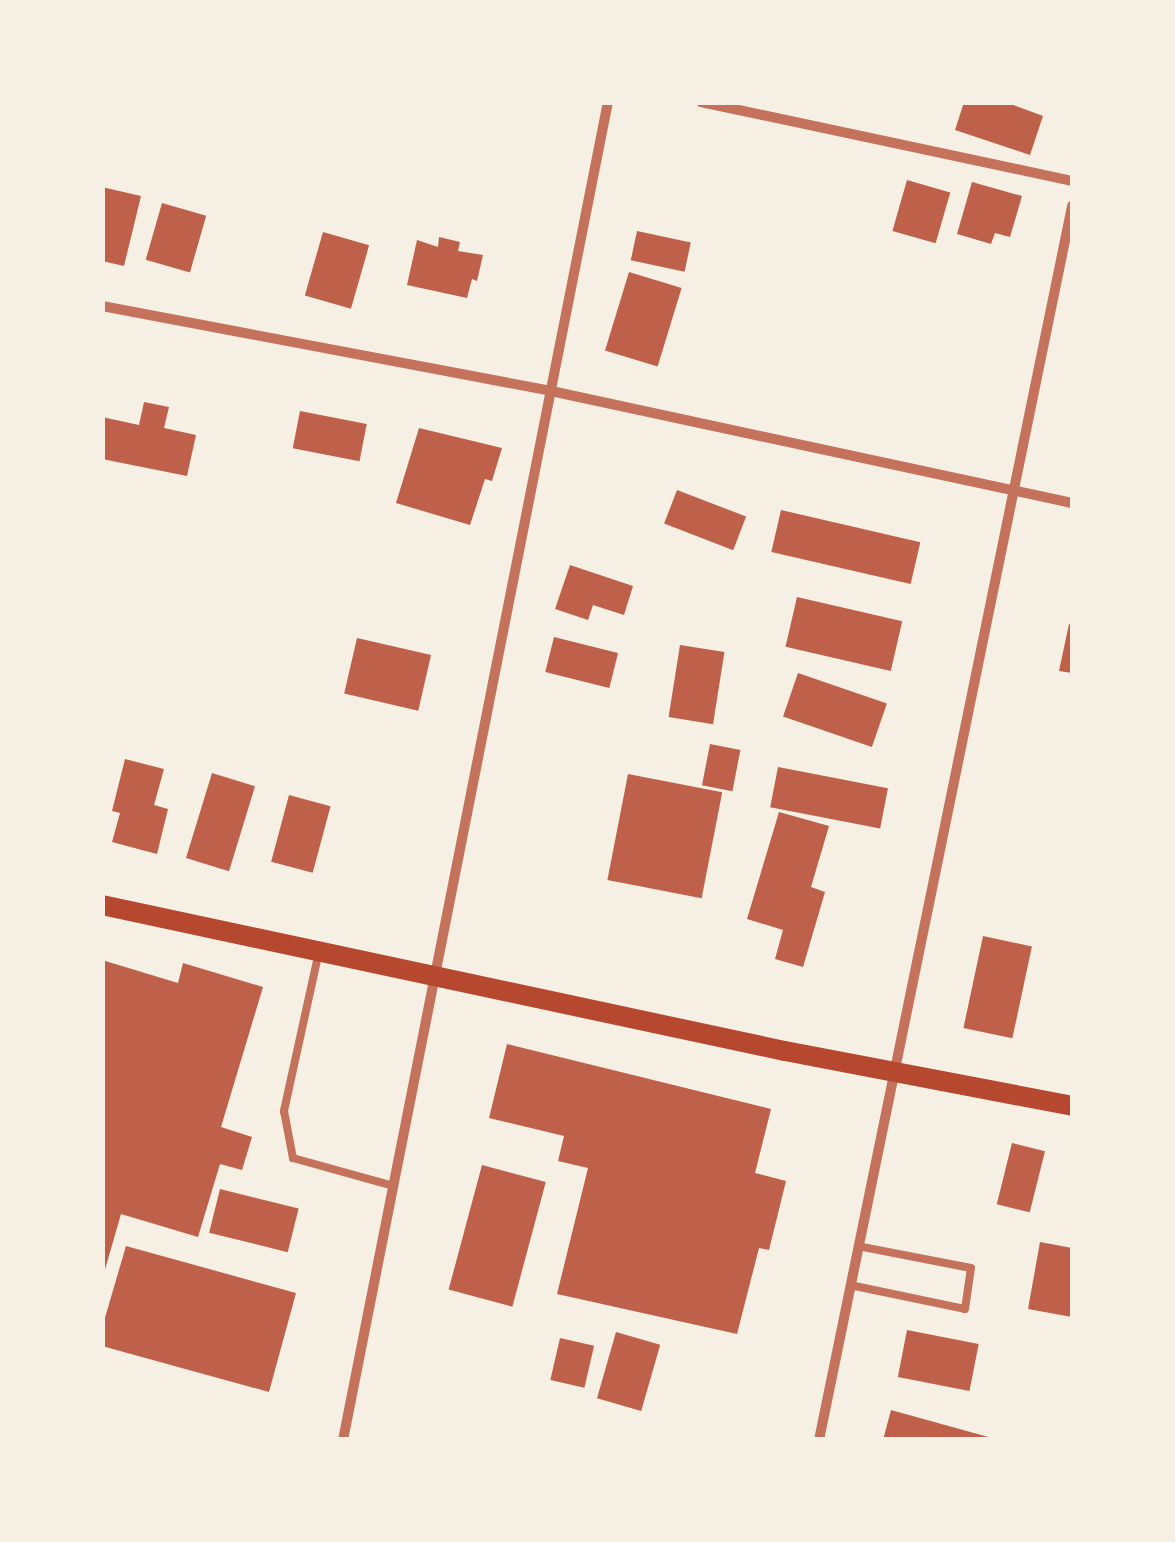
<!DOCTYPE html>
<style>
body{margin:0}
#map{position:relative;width:1175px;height:1542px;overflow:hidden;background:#f6efe4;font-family:"Titillium Web",sans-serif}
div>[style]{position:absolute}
.building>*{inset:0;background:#bf614a;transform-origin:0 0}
.service>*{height:8px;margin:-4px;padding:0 4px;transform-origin:4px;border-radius:4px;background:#c5725c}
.minor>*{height:10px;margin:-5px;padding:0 5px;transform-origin:5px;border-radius:5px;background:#c5725c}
.secondary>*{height:20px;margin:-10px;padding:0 10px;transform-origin:10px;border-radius:10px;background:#b5482f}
span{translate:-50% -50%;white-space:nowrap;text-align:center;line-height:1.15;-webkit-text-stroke:8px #f6efe4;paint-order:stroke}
.frame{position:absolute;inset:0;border:105px solid #f6efe4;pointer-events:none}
</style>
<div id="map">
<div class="building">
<i style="clip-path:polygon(964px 102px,1005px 102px,1043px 116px,1030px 155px,955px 130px)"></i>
<i style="left:907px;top:180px;width:45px;height:53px;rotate:16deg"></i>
<i style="clip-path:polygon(972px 182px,1022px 196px,1010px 237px,995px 233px,991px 244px,957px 234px)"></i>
<i style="clip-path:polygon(102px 187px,141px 196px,124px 266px,102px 261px)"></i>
<i style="left:162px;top:203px;width:46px;height:59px;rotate:16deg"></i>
<i style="left:637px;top:231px;width:55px;height:30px;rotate:12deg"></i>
<i style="left:323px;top:232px;width:48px;height:66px;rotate:16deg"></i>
<i style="clip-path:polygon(439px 237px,460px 242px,458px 251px,483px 255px,477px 281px,472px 279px,467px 298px,407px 285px,417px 240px,438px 247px)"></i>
<i style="left:629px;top:272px;width:55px;height:82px;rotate:17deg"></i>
<i style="clip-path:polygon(144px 402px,169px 407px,164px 428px,196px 435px,187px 476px,102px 459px,102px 417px,139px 425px)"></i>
<i style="left:300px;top:411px;width:68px;height:38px;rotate:11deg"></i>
<i style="clip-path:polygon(419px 428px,502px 448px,492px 481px,485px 479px,470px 525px,396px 503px)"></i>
<i style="left:677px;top:490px;width:74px;height:36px;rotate:21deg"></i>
<i style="left:781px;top:510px;width:143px;height:43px;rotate:13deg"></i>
<i style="clip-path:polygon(570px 565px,633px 586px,624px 615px,593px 605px,588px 620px,555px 609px)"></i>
<i style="left:797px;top:597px;width:108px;height:51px;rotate:13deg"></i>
<i style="clip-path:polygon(1069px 624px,1072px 625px,1072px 673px,1059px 671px)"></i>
<i style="left:554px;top:637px;width:66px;height:36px;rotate:14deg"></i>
<i style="left:357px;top:638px;width:76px;height:57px;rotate:13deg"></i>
<i style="left:680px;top:645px;width:45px;height:73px;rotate:9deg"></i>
<i style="left:798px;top:673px;width:94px;height:46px;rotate:19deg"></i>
<i style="left:710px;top:744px;width:31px;height:42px;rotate:11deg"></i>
<i style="clip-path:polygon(125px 759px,164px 769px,154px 805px,168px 809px,157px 854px,112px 842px,120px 813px,112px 811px)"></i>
<i style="left:778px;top:767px;width:112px;height:41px;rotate:11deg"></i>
<i style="left:212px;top:773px;width:45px;height:89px;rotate:17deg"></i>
<i style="left:628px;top:774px;width:96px;height:108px;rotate:11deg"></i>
<i style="left:289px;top:795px;width:43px;height:69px;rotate:15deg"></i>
<i style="clip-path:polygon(779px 812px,829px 826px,811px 887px,825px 892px,803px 967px,775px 959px,783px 930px,747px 919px)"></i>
<i style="left:983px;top:936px;width:50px;height:94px;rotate:12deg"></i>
<i style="clip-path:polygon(102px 960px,178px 983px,183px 963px,263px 987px,221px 1127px,252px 1137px,242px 1170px,220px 1164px,198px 1237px,121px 1214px,104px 1273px)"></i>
<i style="clip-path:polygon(507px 1044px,771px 1109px,755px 1173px,786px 1181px,769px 1250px,759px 1248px,737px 1334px,557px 1294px,588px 1168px,558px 1161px,564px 1136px,489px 1118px)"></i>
<i style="left:1012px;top:1143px;width:34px;height:63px;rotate:14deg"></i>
<i style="left:482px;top:1165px;width:66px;height:129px;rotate:15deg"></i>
<i style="left:220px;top:1189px;width:81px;height:45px;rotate:14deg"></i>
<i style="clip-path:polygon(1040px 1242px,1072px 1248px,1072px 1317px,1028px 1309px)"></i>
<i style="clip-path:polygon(126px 1246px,296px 1293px,269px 1392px,102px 1346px,102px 1328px)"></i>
<i style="left:907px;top:1330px;width:73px;height:48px;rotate:11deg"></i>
<i style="left:616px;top:1332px;width:46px;height:69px;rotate:16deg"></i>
<i style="left:560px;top:1338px;width:35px;height:43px;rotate:13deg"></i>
<i style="clip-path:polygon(891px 1410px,992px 1438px,992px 1440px,883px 1440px)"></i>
</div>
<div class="service">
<i style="left:318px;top:956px;width:159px;rotate:102.4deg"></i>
<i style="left:284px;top:1111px;width:48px;rotate:79.2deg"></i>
<i style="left:293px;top:1158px;width:104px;rotate:15.6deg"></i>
<i style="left:850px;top:1285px;width:117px;rotate:11.8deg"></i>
<i style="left:965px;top:1309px;width:41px;rotate:-81.7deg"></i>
<i style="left:971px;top:1268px;width:115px;rotate:-169deg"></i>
</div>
<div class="minor">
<i style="left:701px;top:102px;width:379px;rotate:12deg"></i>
<i style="left:102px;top:306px;width:457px;rotate:10.7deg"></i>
<i style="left:551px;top:391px;width:533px;rotate:12.13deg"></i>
<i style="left:343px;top:1440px;width:1364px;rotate:-78.8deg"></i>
<i style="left:819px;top:1440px;width:1260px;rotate:-78.41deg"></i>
</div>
<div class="secondary">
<i style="left:102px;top:905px;width:698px;rotate:12.07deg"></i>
<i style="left:785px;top:1051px;width:292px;rotate:10.8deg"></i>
</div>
<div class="frame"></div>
</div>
